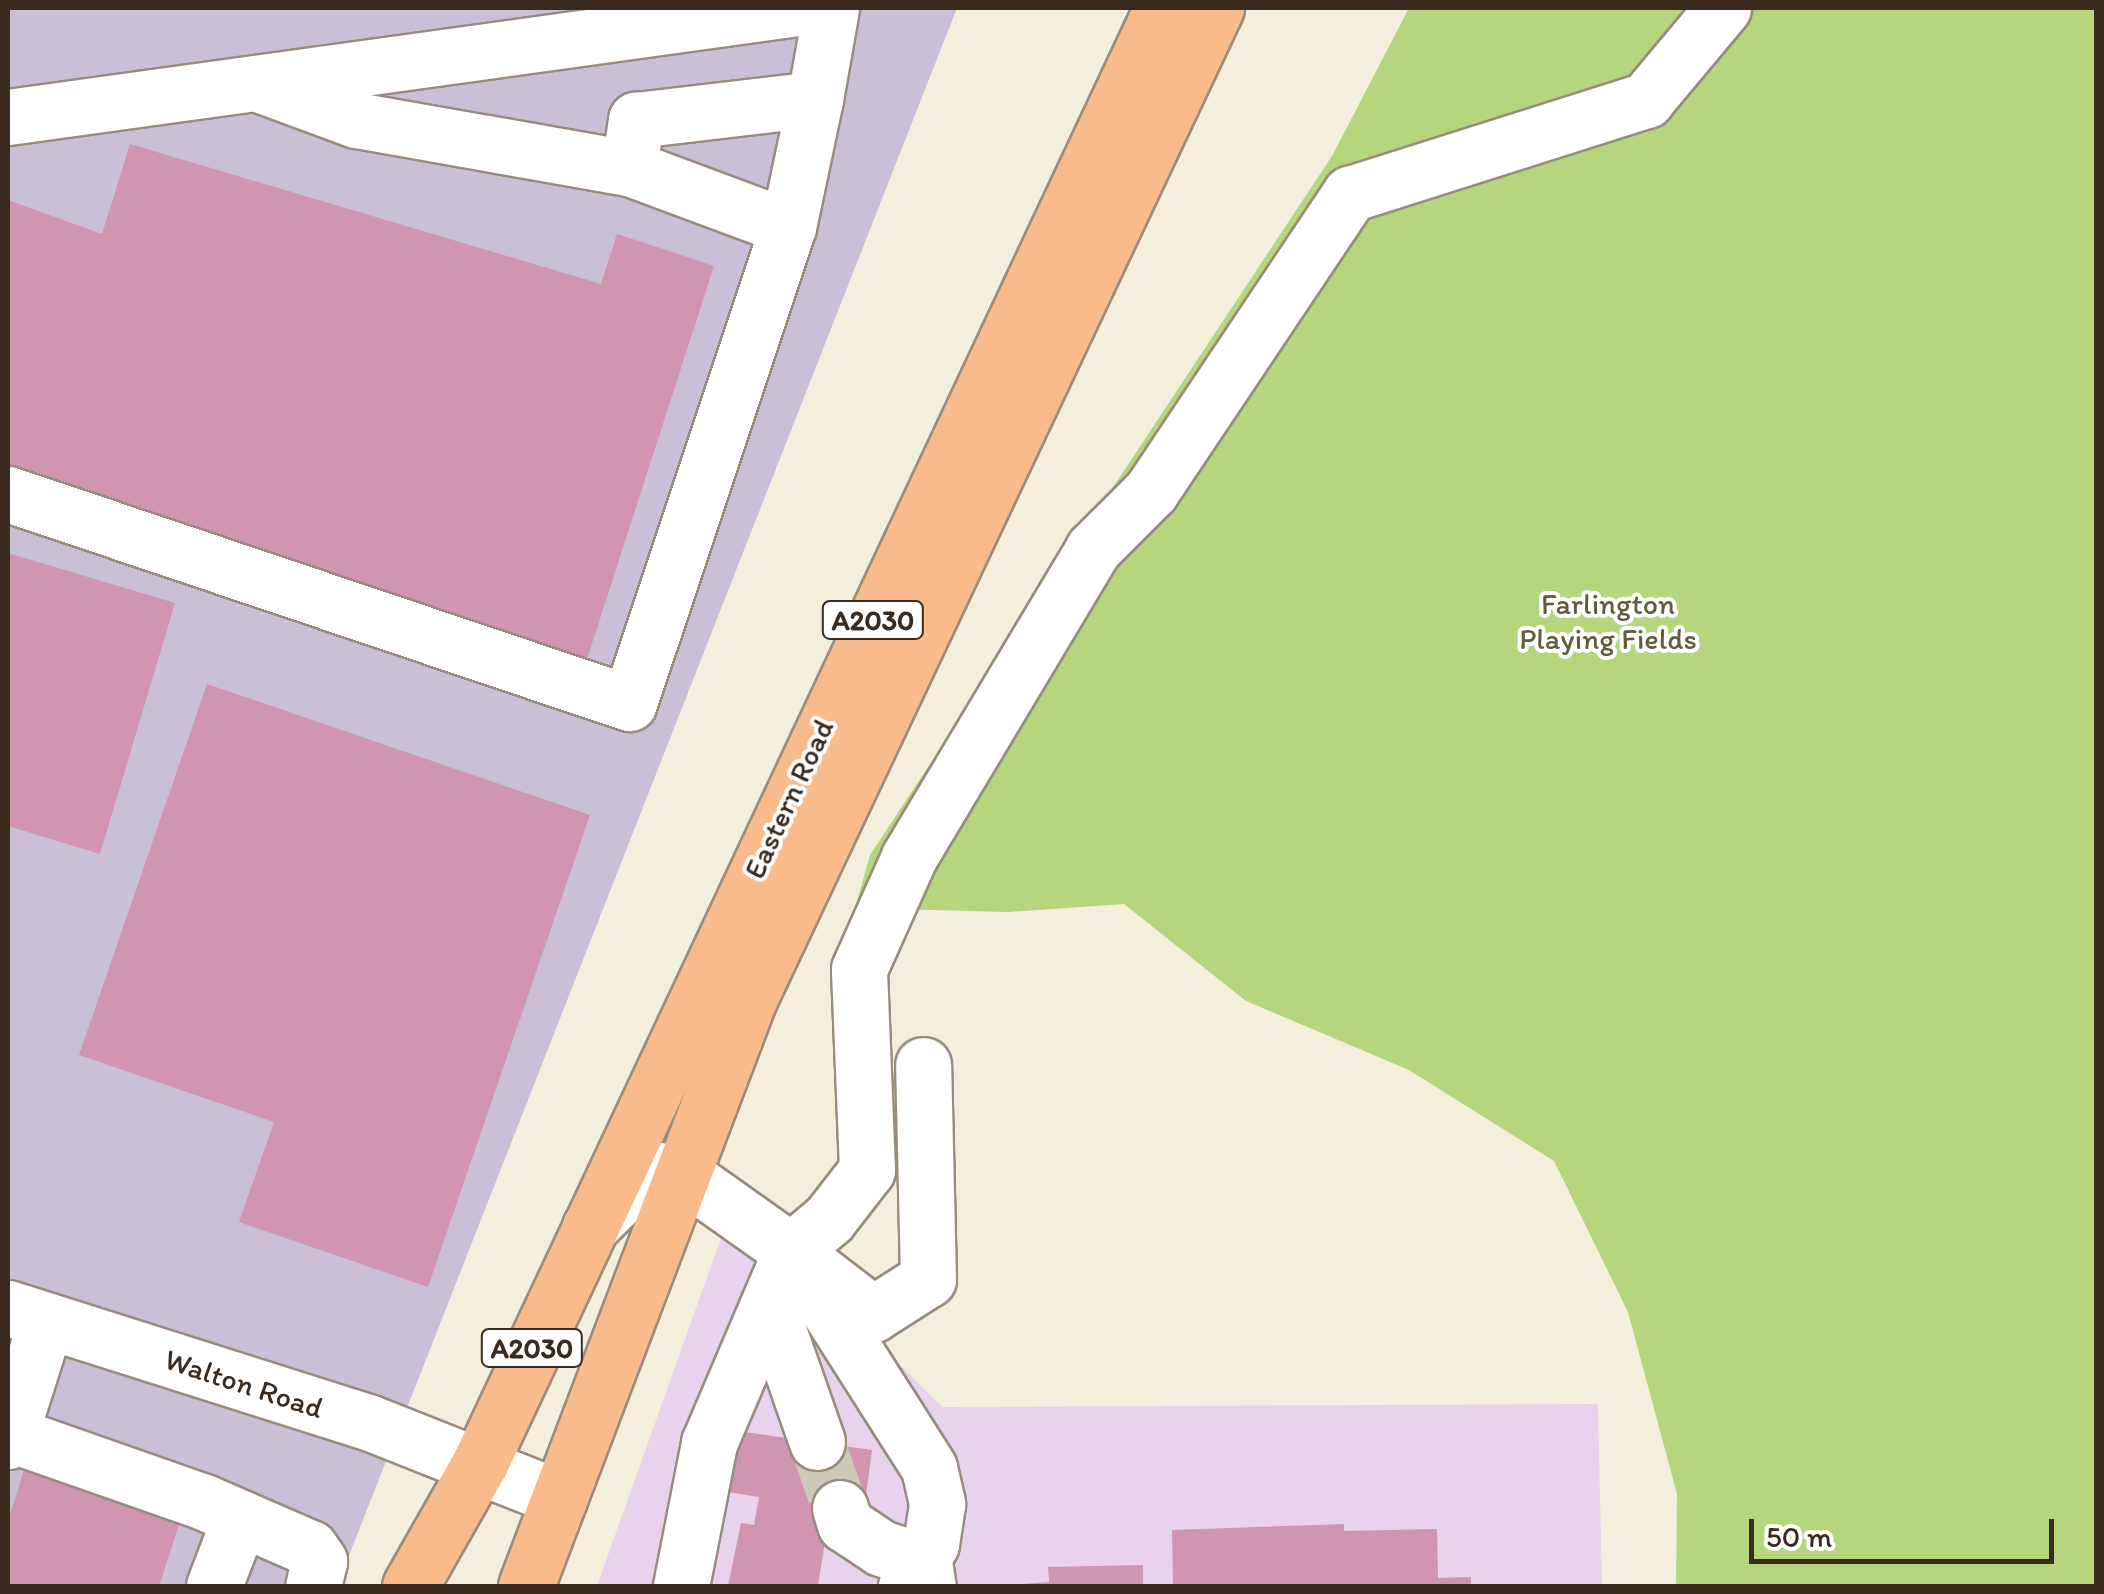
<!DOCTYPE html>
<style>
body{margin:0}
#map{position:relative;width:2104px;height:1594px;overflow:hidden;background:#f3efdc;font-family:Itim,sans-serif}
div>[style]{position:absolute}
.built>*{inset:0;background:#e9d2ed}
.industrial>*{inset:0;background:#c9bfd7}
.green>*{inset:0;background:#b6d67e}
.building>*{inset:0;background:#d194b1}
.minor-tunnel>*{height:55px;margin-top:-27.5px;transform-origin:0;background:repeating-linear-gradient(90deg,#cec8b6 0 55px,transparent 0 83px)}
.roads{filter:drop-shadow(2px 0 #978c7d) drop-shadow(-2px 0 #978c7d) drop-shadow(0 2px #978c7d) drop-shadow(0 -2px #978c7d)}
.minor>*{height:55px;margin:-27.5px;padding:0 27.5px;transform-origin:27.5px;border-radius:27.5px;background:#fff}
.major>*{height:55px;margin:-27.5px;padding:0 27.5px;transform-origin:27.5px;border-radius:27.5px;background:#fabb8c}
span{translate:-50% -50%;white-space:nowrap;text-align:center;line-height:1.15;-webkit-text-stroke:8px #fff;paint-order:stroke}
.shield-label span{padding:2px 8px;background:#fff;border:2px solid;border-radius:8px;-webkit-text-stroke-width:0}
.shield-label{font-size:28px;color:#3b2a1e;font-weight:700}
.park-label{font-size:30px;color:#605e3b}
.street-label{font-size:30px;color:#3b2a1e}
.frame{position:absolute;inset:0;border:10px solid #3b2a1e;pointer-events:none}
.scale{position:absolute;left:1749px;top:1519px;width:305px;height:45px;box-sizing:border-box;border:5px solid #3b2a1e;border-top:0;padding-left:12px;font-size:30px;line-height:35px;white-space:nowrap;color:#3b2a1e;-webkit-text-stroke:8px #fff;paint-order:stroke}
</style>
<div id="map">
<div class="built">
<i style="clip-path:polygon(735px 1199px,942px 1407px,1598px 1404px,1602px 1586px,597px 1586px)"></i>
</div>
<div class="industrial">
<i style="clip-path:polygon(8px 8px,957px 8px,337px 1586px,8px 1586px)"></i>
</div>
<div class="green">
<i style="clip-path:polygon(1409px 8px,2096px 8px,2096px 1586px,1676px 1586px,1677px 1494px,1628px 1312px,1554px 1161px,1409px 1070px,1246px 1001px,1124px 904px,1008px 912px,855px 908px,870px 855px,1332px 156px)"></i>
</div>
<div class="building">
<i style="clip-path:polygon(130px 144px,601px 284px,617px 234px,714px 266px,587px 659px,8px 469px,8px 200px,102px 234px)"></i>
<i style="clip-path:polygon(8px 553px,175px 603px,100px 854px,8px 826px)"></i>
<i style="clip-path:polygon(207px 684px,590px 815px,428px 1287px,239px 1222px,274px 1122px,79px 1055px)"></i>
<i style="clip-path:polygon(723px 1429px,872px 1450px,864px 1511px,820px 1505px,816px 1533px,826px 1535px,818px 1586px,728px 1586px,741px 1523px,754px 1525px,759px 1497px,715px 1490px)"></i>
<i style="clip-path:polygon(24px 1470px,180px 1522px,159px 1586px,8px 1586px,8px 1521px)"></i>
<i style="clip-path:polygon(1344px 1524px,1344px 1531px,1437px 1529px,1438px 1578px,1471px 1577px,1471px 1586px,1173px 1586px,1172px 1530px)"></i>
<i style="clip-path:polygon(1143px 1565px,1143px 1586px,995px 1586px,1049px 1582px,1048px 1567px)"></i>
</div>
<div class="minor-tunnel">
<i style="left:817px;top:1442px;width:70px;rotate:70.8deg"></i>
</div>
<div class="roads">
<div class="minor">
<i style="left:261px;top:85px;width:101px;rotate:20.2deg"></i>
<i style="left:356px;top:120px;width:277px;rotate:10deg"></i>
<i style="left:8px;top:117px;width:797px;rotate:-7.86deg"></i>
<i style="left:788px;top:227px;width:170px;rotate:-159.6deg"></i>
<i style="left:629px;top:168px;width:49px;rotate:-81.7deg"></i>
<i style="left:636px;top:120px;width:180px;rotate:-6.7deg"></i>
<i style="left:815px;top:99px;width:92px;rotate:-80deg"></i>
<i style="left:8px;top:494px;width:655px;rotate:18.6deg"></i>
<i style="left:629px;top:703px;width:502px;rotate:-71.53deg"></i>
<i style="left:788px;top:227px;width:131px;rotate:-78.1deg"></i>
<i style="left:590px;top:1227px;width:71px;rotate:-44.4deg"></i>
<i style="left:641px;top:1177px;width:19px;rotate:-21deg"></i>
<i style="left:659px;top:1170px;width:27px;rotate:13deg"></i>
<i style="left:685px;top:1176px;width:130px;rotate:35.3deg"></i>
<i style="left:791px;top:1251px;width:257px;rotate:57.5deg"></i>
<i style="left:929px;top:1468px;width:37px;rotate:77deg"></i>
<i style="left:937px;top:1504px;width:40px;rotate:98.5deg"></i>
<i style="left:931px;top:1544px;width:49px;rotate:120.8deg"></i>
<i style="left:817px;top:1271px;width:71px;rotate:37.5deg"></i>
<i style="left:873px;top:1314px;width:65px;rotate:-32.5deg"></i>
<i style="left:928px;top:1279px;width:214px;rotate:-91.3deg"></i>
<i style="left:769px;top:1304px;width:146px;rotate:70.8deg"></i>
<i style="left:8px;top:1308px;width:378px;rotate:17.6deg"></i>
<i style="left:368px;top:1422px;width:206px;rotate:21.6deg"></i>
<i style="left:10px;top:1434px;width:206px;rotate:19.3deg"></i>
<i style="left:204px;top:1502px;width:116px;rotate:23.5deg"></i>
<i style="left:310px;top:1548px;width:16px;rotate:55deg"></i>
<i style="left:319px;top:1561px;width:26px;rotate:103deg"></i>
<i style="left:8px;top:1441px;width:126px;rotate:-72.4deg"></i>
<i style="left:840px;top:1508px;width:17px;rotate:73deg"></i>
<i style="left:845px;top:1524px;width:43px;rotate:33.7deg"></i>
<i style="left:881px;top:1548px;width:45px;rotate:18deg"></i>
<i style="left:924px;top:1562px;width:24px;rotate:81deg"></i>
<i style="left:214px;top:1586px;width:73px;rotate:-69.1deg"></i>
<i style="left:681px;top:1586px;width:146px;rotate:-78.9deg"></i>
<i style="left:709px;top:1443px;width:209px;rotate:-66.9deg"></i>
<i style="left:791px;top:1251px;width:50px;rotate:-40.1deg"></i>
<i style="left:829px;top:1219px;width:62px;rotate:-52.2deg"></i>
<i style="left:867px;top:1170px;width:201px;rotate:-92.3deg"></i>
<i style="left:859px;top:969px;width:123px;rotate:-65.9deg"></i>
<i style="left:909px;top:857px;width:359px;rotate:-59.1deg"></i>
<i style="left:1093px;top:549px;width:82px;rotate:-45deg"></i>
<i style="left:1151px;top:491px;width:358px;rotate:-56.2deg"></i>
<i style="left:1350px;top:194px;width:311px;rotate:-17.6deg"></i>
<i style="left:1646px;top:100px;width:120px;rotate:-50.1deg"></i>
</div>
<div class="major">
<i style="left:410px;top:1586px;width:142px;rotate:-60.4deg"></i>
<i style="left:480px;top:1463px;width:1607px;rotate:-64.89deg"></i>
<i style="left:526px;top:1586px;width:628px;rotate:-69.2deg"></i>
<i style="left:749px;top:999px;width:1096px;rotate:-64.77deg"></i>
</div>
</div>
<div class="shield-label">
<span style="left:873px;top:620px">A2030</span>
<span style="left:532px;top:1348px">A2030</span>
</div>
<div class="park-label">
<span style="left:1608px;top:621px">Farlington<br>Playing Fields</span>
</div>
<div class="street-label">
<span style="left:789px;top:799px;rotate:-65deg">Eastern Road</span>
<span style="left:244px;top:1384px;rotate:18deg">Walton Road</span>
</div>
<div class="frame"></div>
<div class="scale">50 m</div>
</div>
